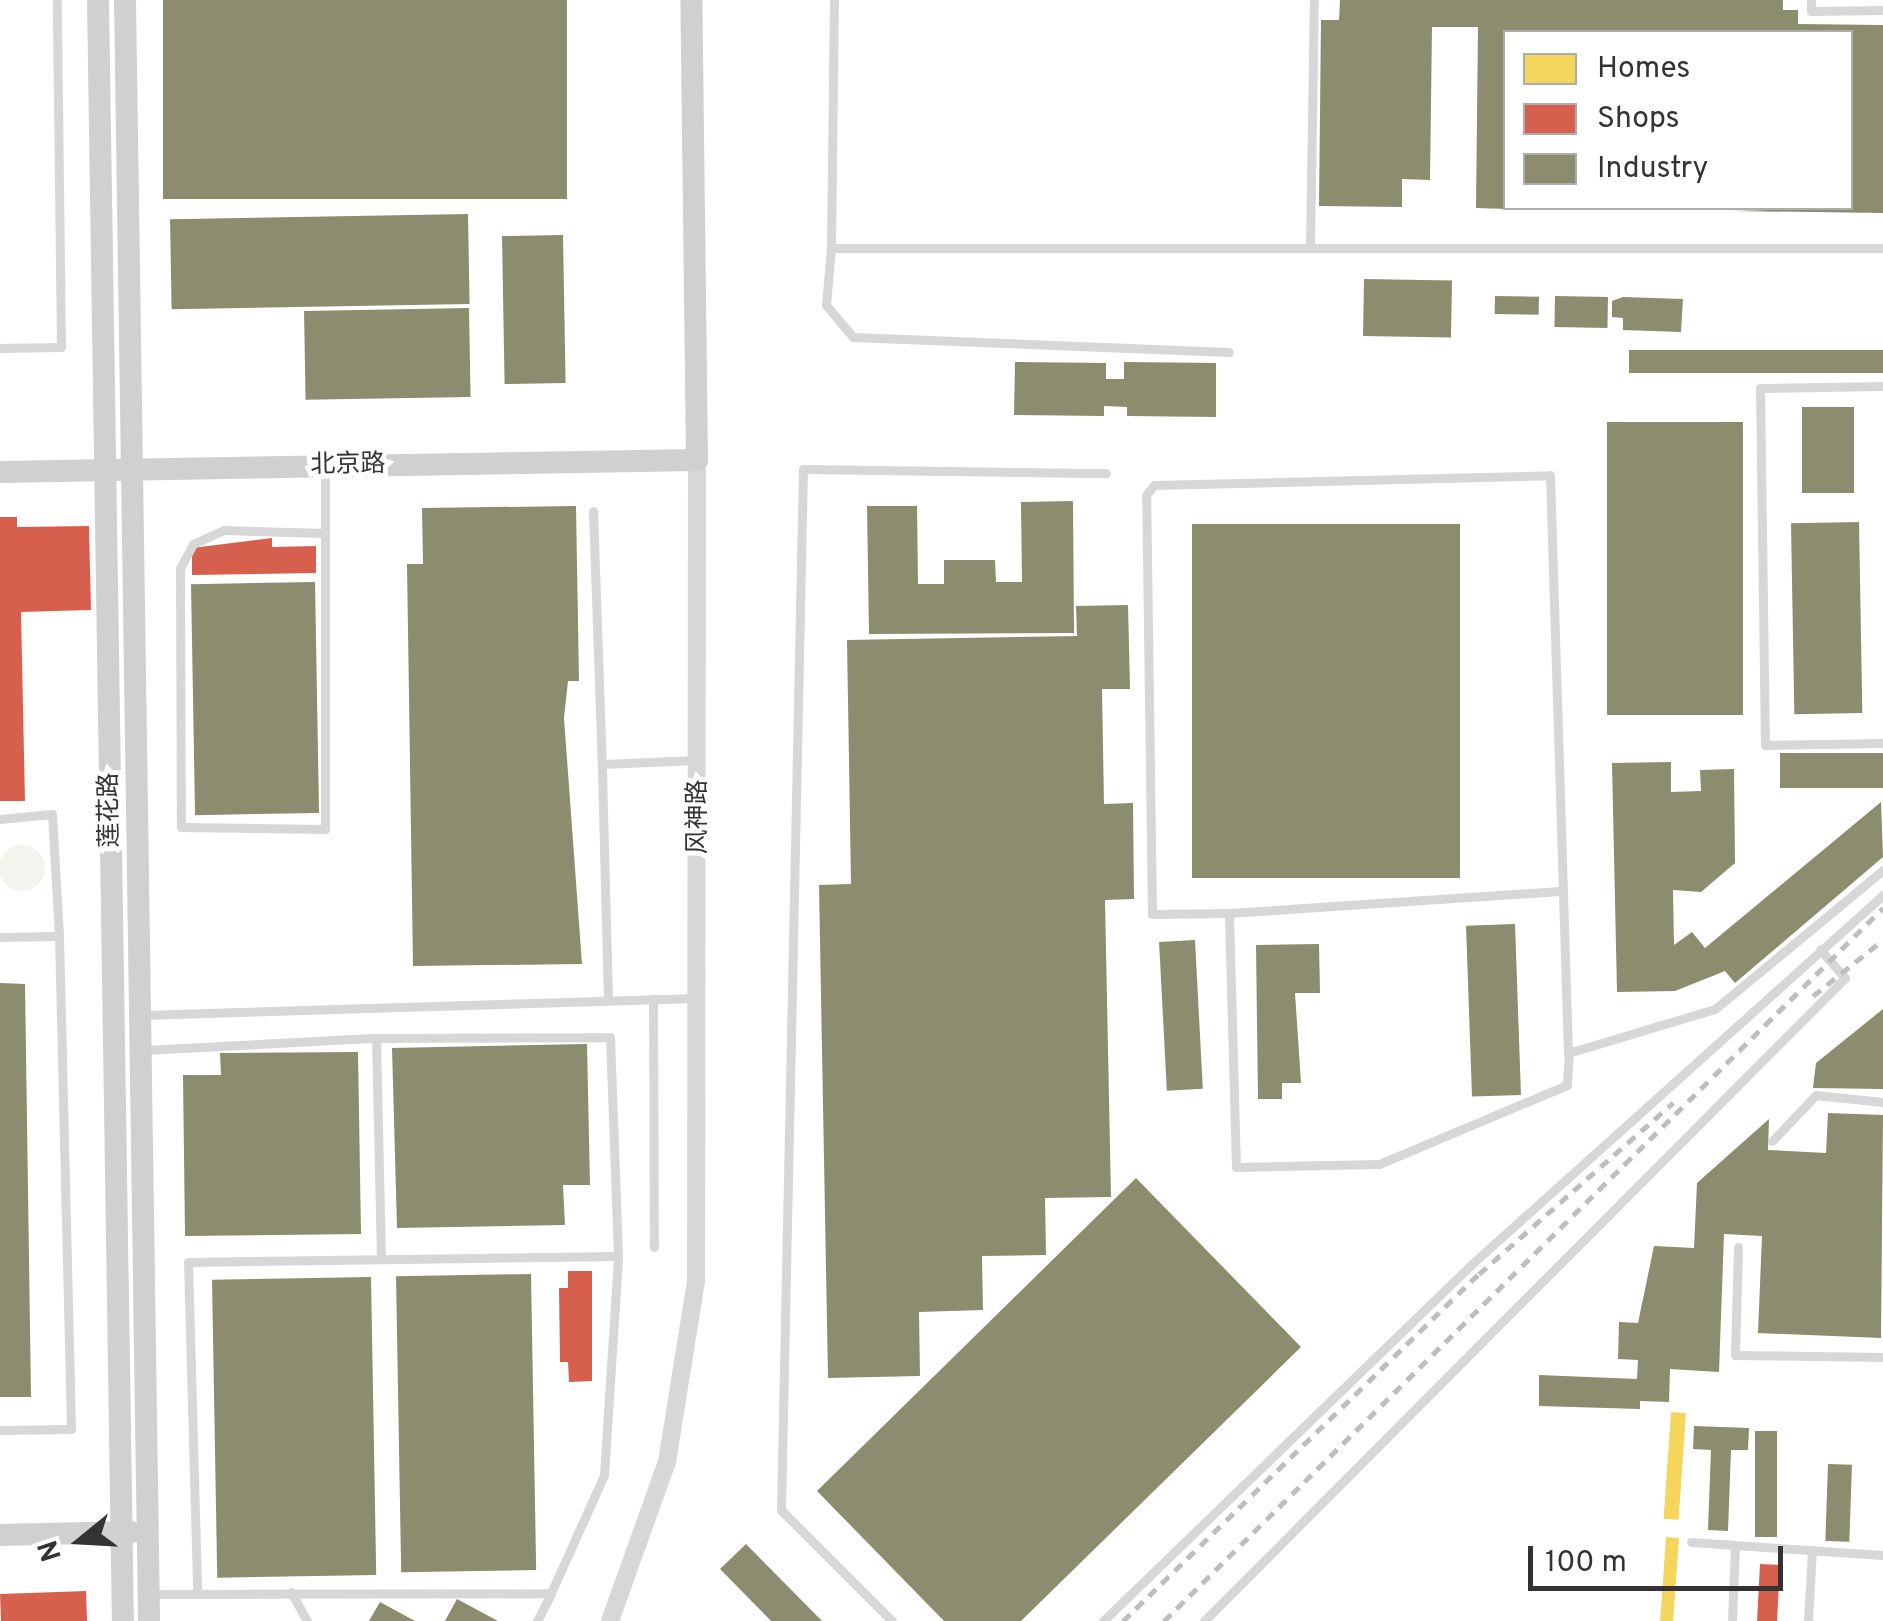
<!DOCTYPE html>
<meta charset="utf-8">
<style>
body{margin:0}
#map{position:relative;width:1883px;height:1621px;overflow:hidden;background:#fff;font-family:Overpass,"Noto Sans SC",sans-serif}
div>[style]{position:absolute}
.green>*{inset:0;background:#f1f5ed}
.round{border-radius:50%}
.homes>*{inset:0;background:#f6d55c;transform-origin:0 0}
.shops>*{inset:0;background:#d6604d;transform-origin:0 0}
.industry>*{inset:0;background:#8c8c6e;transform-origin:0 0}
.lane>*{height:9px;margin:-4.5px;padding:0 4.5px;transform-origin:4.5px;border-radius:4.5px;background:#d7d7d7}
.street>*{height:18px;margin:-9px;padding:0 9px;transform-origin:9px;border-radius:9px;background:#d7d7d7}
.secondary>*{height:22px;margin:-11px;padding:0 11px;transform-origin:11px;border-radius:11px;background:#d0d0d0}
.rail>*{height:5px;margin-top:-2.5px;transform-origin:0;background:repeating-linear-gradient(90deg,#bebebe 0 10px,transparent 0 18px)}
span{translate:-50% -50%;white-space:nowrap;text-align:center;line-height:1.15;-webkit-text-stroke:10px #fff;paint-order:stroke}
.street-label{font-size:25px;color:#333}
.legend{position:absolute;left:1503px;top:30px;width:350px;height:180px;box-sizing:border-box;background:#fff;border:2px solid #adadad;margin:0;padding:12px 18px;list-style:none;font-size:30px;color:#333}
.legend li{display:flex;align-items:center;gap:20px;height:50px}
.legend b{width:50px;border:2px solid #adadad}
.north{position:absolute;left:30px;top:1491px;width:100px;height:100px;-webkit-text-stroke:8px #fff;paint-order:stroke;rotate:252deg;font-size:28px;font-weight:700;line-height:40px;text-align:center;color:#333}
.north::after{content:'';display:block;margin:auto;width:35px;height:45px;background:#333;clip-path:polygon(50% 0,100% 100%,50% 72%,0 100%)}
.scale{position:absolute;left:1528px;top:1546px;width:255px;height:45px;box-sizing:border-box;border:5px solid #333;border-top:0;padding-left:12px;font-size:30px;line-height:35px;white-space:nowrap;color:#333;-webkit-text-stroke:8px #fff;paint-order:stroke}
</style>
<div id="map">
<div class="green">
<i class="round" style="left:-1px;top:845px;width:46px;height:46px"></i>
</div>
<div class="homes">
<i style="left:1671px;top:1412px;width:15px;height:107px;rotate:4deg"></i>
<i style="left:1666px;top:1537px;width:13px;height:84px;rotate:4deg"></i>
</div>
<div class="shops">
<i style="clip-path:polygon(0 517px,17px 517px,17px 527px,89px 526px,91px 610px,21px 612px,25px 801px,0 801px)"></i>
<i style="clip-path:polygon(272px 538px,272px 547px,316px 546px,316px 573px,192px 575px,192px 548px)"></i>
<i style="clip-path:polygon(568px 1271px,592px 1271px,592px 1381px,569px 1382px,568px 1362px,560px 1362px,559px 1288px,568px 1288px)"></i>
<i style="left:1760px;top:1564px;width:20px;height:57px;rotate:3deg"></i>
<i style="left:86px;top:1591px;width:30px;height:86px;rotate:88deg"></i>
</div>
<div class="industry">
<i style="left:163px;top:0;width:404px;height:199px"></i>
<i style="clip-path:polygon(1340px 0,1783px 0,1783px 10px,1798px 10px,1798px 24px,1883px 25px,1883px 213px,1732px 211px,1850px 208px,1850px 32px,1506px 32px,1506px 209px,1476px 208px,1478px 27px,1432px 27px,1430px 180px,1402px 179px,1402px 207px,1319px 206px,1321px 20px,1339px 20px)"></i>
<i style="left:468px;top:214px;width:90px;height:298px;rotate:89deg"></i>
<i style="left:563px;top:235px;width:148px;height:61px;rotate:89deg"></i>
<i style="left:1364px;top:279px;width:88px;height:57px;rotate:1deg"></i>
<i style="left:1495px;top:296px;width:44px;height:18px;rotate:1deg"></i>
<i style="left:1555px;top:296px;width:53px;height:31px;rotate:1deg"></i>
<i style="clip-path:polygon(1623px 297px,1683px 299px,1681px 332px,1623px 330px,1623px 318px,1612px 317px,1612px 301px)"></i>
<i style="left:469px;top:308px;width:89px;height:165px;rotate:89deg"></i>
<i style="left:1883px;top:350px;width:23px;height:254px;rotate:90deg"></i>
<i style="clip-path:polygon(1015px 362px,1106px 363px,1106px 379px,1124px 379px,1124px 362px,1216px 363px,1216px 417px,1127px 416px,1127px 407px,1104px 406px,1104px 416px,1014px 415px)"></i>
<i style="left:1802px;top:407px;width:52px;height:86px"></i>
<i style="left:1607px;top:422px;width:136px;height:293px"></i>
<i style="clip-path:polygon(1073px 501px,1074px 633px,869px 634px,867px 506px,917px 506px,918px 584px,944px 584px,944px 560px,995px 560px,996px 582px,1022px 582px,1021px 502px)"></i>
<i style="clip-path:polygon(576px 506px,579px 681px,568px 681px,564px 718px,582px 964px,413px 966px,407px 564px,423px 564px,422px 508px)"></i>
<i style="left:1859px;top:522px;width:191px;height:68px;rotate:89deg"></i>
<i style="left:1192px;top:524px;width:268px;height:354px"></i>
<i style="left:315px;top:582px;width:231px;height:124px;rotate:89deg"></i>
<i style="clip-path:polygon(1128px 605px,1130px 689px,1102px 689px,1104px 804px,1133px 803px,1134px 899px,1105px 900px,1111px 1197px,1045px 1198px,1046px 1255px,982px 1256px,983px 1310px,919px 1312px,920px 1376px,828px 1378px,819px 885px,851px 884px,847px 640px,1077px 636px,1076px 606px)"></i>
<i style="left:1883px;top:753px;width:35px;height:103px;rotate:90deg"></i>
<i style="clip-path:polygon(1671px 762px,1671px 792px,1701px 791px,1700px 770px,1734px 769px,1735px 863px,1701px 892px,1673px 890px,1674px 945px,1692px 932px,1705px 948px,1881px 802px,1883px 857px,1735px 983px,1725px 971px,1675px 991px,1617px 992px,1612px 763px)"></i>
<i style="left:1515px;top:924px;width:171px;height:49px;rotate:88deg"></i>
<i style="left:1195px;top:940px;width:149px;height:36px;rotate:87deg"></i>
<i style="clip-path:polygon(1319px 944px,1320px 993px,1295px 993px,1301px 1083px,1282px 1083px,1282px 1099px,1258px 1099px,1256px 945px)"></i>
<i style="clip-path:polygon(0 983px,25px 984px,31px 1397px,0 1397px)"></i>
<i style="clip-path:polygon(1883px 1009px,1883px 1089px,1813px 1088px,1816px 1063px)"></i>
<i style="clip-path:polygon(587px 1044px,590px 1185px,563px 1185px,565px 1225px,397px 1228px,392px 1048px)"></i>
<i style="clip-path:polygon(358px 1052px,361px 1234px,185px 1236px,183px 1075px,221px 1075px,220px 1053px)"></i>
<i style="clip-path:polygon(1828px 1113px,1883px 1115px,1881px 1338px,1758px 1333px,1762px 1236px,1724px 1234px,1719px 1372px,1670px 1369px,1669px 1402px,1640px 1401px,1640px 1409px,1539px 1406px,1539px 1375px,1637px 1379px,1638px 1360px,1618px 1359px,1619px 1322px,1638px 1323px,1654px 1246px,1694px 1248px,1697px 1183px,1769px 1119px,1768px 1150px,1826px 1153px)"></i>
<i style="clip-path:polygon(1136px 1178px,1301px 1347px,1021px 1621px,944px 1621px,817px 1491px)"></i>
<i style="left:531px;top:1274px;width:296px;height:135px;rotate:89deg"></i>
<i style="left:371px;top:1277px;width:298px;height:159px;rotate:89deg"></i>
<i style="clip-path:polygon(1694px 1426px,1749px 1428px,1748px 1450px,1731px 1450px,1728px 1531px,1708px 1530px,1711px 1450px,1693px 1449px)"></i>
<i style="left:1755px;top:1431px;width:22px;height:106px"></i>
<i style="left:1828px;top:1464px;width:24px;height:77px;rotate:2deg"></i>
<i style="clip-path:polygon(746px 1544px,822px 1621px,771px 1621px,720px 1569px)"></i>
<i style="clip-path:polygon(457px 1599px,498px 1621px,445px 1621px)"></i>
<i style="clip-path:polygon(380px 1602px,415px 1621px,369px 1621px)"></i>
</div>
<div class="lane">
<i style="left:834px;top:0;width:248px;rotate:90.7deg"></i>
<i style="left:831px;top:248px;width:1052px"></i>
<i style="left:1811px;top:0;width:11px;rotate:90deg"></i>
<i style="left:1811px;top:11px;width:72px;rotate:-0.8deg"></i>
<i style="left:831px;top:248px;width:57px;rotate:95deg"></i>
<i style="left:826px;top:305px;width:42px;rotate:49.8deg"></i>
<i style="left:853px;top:337px;width:376px;rotate:2.3deg"></i>
<i style="left:1310px;top:248px;width:248px;rotate:-89.1deg"></i>
<i style="left:0;top:348px;width:61px;rotate:-0.9deg"></i>
<i style="left:61px;top:347px;width:347px;rotate:-90.7deg"></i>
<i style="left:1883px;top:386px;width:123px;rotate:179.1deg"></i>
<i style="left:1760px;top:388px;width:357px;rotate:89.2deg"></i>
<i style="left:1765px;top:745px;width:118px;rotate:-1deg"></i>
<i style="left:593px;top:511px;width:253px;rotate:88deg"></i>
<i style="left:325px;top:533px;width:101px;rotate:-178.3deg"></i>
<i style="left:224px;top:530px;width:34px;rotate:156deg"></i>
<i style="left:193px;top:544px;width:27px;rotate:118deg"></i>
<i style="left:180px;top:568px;width:259px;rotate:89.8deg"></i>
<i style="left:181px;top:827px;width:144px;rotate:0.8deg"></i>
<i style="left:325px;top:829px;width:360px;rotate:-90deg"></i>
<i style="left:0;top:819px;width:52px;rotate:-5.5deg"></i>
<i style="left:52px;top:814px;width:122px;rotate:86.7deg"></i>
<i style="left:1229px;top:913px;width:335px;rotate:-3.8deg"></i>
<i style="left:0;top:937px;width:59px;rotate:-1deg"></i>
<i style="left:59px;top:936px;width:493px;rotate:88.6deg"></i>
<i style="left:71px;top:1429px;width:71px;rotate:179.2deg"></i>
<i style="left:653px;top:999px;width:248px;rotate:89.8deg"></i>
<i style="left:608px;top:1000px;width:236px;rotate:-91.5deg"></i>
<i style="left:602px;top:764px;width:94px;rotate:-2.4deg"></i>
<i style="left:143px;top:1015px;width:554px;rotate:-1.76deg"></i>
<i style="left:376px;top:1038px;width:234px;rotate:-0.2deg"></i>
<i style="left:610px;top:1037px;width:219px;rotate:87.9deg"></i>
<i style="left:144px;top:1050px;width:232px;rotate:-3deg"></i>
<i style="left:376px;top:1038px;width:220px;rotate:88.7deg"></i>
<i style="left:1569px;top:1053px;width:32px;rotate:94deg"></i>
<i style="left:1567px;top:1085px;width:204px;rotate:157.2deg"></i>
<i style="left:1379px;top:1164px;width:143px;rotate:178.8deg"></i>
<i style="left:1236px;top:1167px;width:254px;rotate:-91.6deg"></i>
<i style="left:1229px;top:913px;width:77px;rotate:179.3deg"></i>
<i style="left:1152px;top:914px;width:419px;rotate:-90.8deg"></i>
<i style="left:1146px;top:495px;width:13px;rotate:-51deg"></i>
<i style="left:1154px;top:485px;width:396px;rotate:-1.4deg"></i>
<i style="left:1550px;top:475px;width:578px;rotate:88.22deg"></i>
<i style="left:1568px;top:1053px;width:153px;rotate:-16.7deg"></i>
<i style="left:1715px;top:1009px;width:218px;rotate:-39.6deg"></i>
<i style="left:1772px;top:1141px;width:64px;rotate:-46.3deg"></i>
<i style="left:1816px;top:1095px;width:67px;rotate:6deg"></i>
<i style="left:1738px;top:1247px;width:108px;rotate:91.6deg"></i>
<i style="left:1735px;top:1355px;width:148px;rotate:0.8deg"></i>
<i style="left:1691px;top:1542px;width:192px;rotate:3.9deg"></i>
<i style="left:291px;top:1592px;width:33px;rotate:61deg"></i>
<i style="left:151px;top:1594px;width:400px;rotate:-0.1deg"></i>
<i style="left:551px;top:1593px;width:129px;rotate:-65.8deg"></i>
<i style="left:604px;top:1475px;width:219px;rotate:-86.3deg"></i>
<i style="left:618px;top:1256px;width:430px;rotate:179.2deg"></i>
<i style="left:188px;top:1262px;width:330px;rotate:88.4deg"></i>
<i style="left:537px;top:1621px;width:31px;rotate:-63deg"></i>
<i style="left:892px;top:1621px;width:157px;rotate:-135deg"></i>
<i style="left:781px;top:1510px;width:1041px;rotate:-88.79deg"></i>
<i style="left:803px;top:469px;width:303px;rotate:0.8deg"></i>
<i style="left:1103px;top:1621px;width:515px;rotate:-44.06deg"></i>
<i style="left:1473px;top:1263px;width:551px;rotate:-41.91deg"></i>
<i style="left:1204px;top:1621px;width:908px;rotate:-45.09deg"></i>
<i style="left:1845px;top:978px;width:38px;rotate:-131deg"></i>
<i style="left:1732px;top:1621px;width:76px;rotate:-87.7deg"></i>
<i style="left:1808px;top:1621px;width:71px;rotate:-86.8deg"></i>
</div>
<div class="street">
<i style="left:610px;top:1621px;width:169px;rotate:-70.3deg"></i>
<i style="left:667px;top:1462px;width:183px;rotate:-80.9deg"></i>
<i style="left:696px;top:1281px;width:821px;rotate:-89.93deg"></i>
</div>
<div class="secondary">
<i style="left:98px;top:0;width:1621px;rotate:89.12deg"></i>
<i style="left:125px;top:0;width:1621px;rotate:89.15deg"></i>
<i style="left:0;top:472px;width:697px;rotate:-0.99deg"></i>
<i style="left:697px;top:460px;width:460px;rotate:-90.7deg"></i>
<i style="left:0;top:1535px;width:131px;rotate:-1.3deg"></i>
</div>
<div class="rail">
<i style="left:1813px;top:996px;width:90px;rotate:-38.7deg"></i>
<i style="left:1123px;top:1621px;width:497px;rotate:-44.3deg"></i>
<i style="left:1479px;top:1274px;width:259px;rotate:-41.4deg"></i>
<i style="left:1164px;top:1621px;width:1013px;rotate:-44.76deg"></i>
</div>
<div class="street-label">
<span style="left:348px;top:466px;rotate:-1deg">北京路</span>
<span style="left:111px;top:810px;rotate:-91deg">莲花路</span>
<span style="left:699px;top:817px;rotate:-90deg">风神路</span>
</div>
<ul class="legend">
<li><b style="height:28px;background:#f6d55c"></b>Homes</li>
<li><b style="height:28px;background:#d6604d"></b>Shops</li>
<li><b style="height:28px;background:#8c8c6e"></b>Industry</li>
</ul>
<div class="north">N</div>
<div class="scale">100 m</div>
</div>
